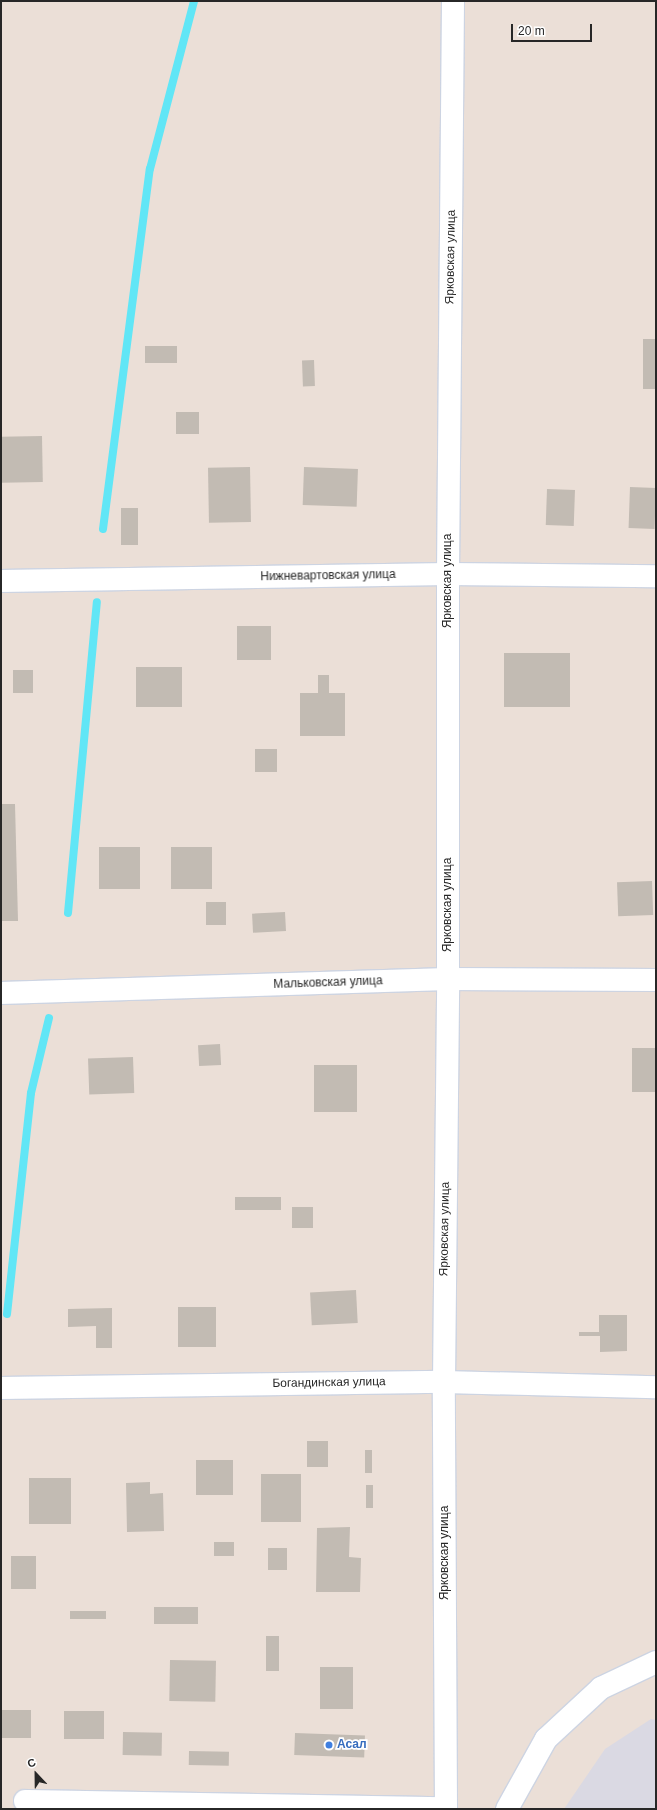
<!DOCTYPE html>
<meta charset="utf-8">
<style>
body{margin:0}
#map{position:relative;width:657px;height:1810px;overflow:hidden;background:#ebdfd7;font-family:Arial,sans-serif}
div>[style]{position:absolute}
.industrial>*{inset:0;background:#dad9e3}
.stream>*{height:8px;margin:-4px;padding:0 4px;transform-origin:4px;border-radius:4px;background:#61e6f6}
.building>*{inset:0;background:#c2bbb3;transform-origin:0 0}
.roads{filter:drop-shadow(1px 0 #cdd4e2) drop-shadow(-1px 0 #cdd4e2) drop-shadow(0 1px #cdd4e2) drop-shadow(0 -1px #cdd4e2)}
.street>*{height:22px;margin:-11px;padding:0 11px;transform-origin:11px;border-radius:11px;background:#fff}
.secondary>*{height:22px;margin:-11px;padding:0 11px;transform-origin:11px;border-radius:11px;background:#fff}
.dots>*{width:11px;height:11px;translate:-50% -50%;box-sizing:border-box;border:2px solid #fff;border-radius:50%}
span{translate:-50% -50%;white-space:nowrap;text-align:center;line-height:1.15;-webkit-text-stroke:3.5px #fff;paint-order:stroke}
.street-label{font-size:12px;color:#272727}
.shop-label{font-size:12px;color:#366cbe;font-weight:700}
.left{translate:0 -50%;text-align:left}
.frame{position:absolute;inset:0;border:2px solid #272727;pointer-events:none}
.north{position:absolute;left:16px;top:1754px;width:40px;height:40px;-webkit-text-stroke:3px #fff;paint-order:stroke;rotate:338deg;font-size:11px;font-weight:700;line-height:16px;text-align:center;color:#272727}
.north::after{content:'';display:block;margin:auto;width:14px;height:18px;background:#272727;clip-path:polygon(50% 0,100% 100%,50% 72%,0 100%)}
.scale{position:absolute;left:511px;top:24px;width:81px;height:18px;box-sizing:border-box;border:2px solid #272727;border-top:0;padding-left:5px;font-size:12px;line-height:14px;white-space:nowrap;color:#272727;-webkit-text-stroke:3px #fff;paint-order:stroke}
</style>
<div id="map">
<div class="industrial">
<i style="clip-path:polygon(651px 1719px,656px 1720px,656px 1809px,564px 1809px,605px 1749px)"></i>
</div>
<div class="stream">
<i style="left:103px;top:529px;width:363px;rotate:-82.6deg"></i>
<i style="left:150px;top:169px;width:174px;rotate:-75.3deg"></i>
<i style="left:68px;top:913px;width:312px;rotate:-84.7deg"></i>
<i style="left:7px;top:1314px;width:222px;rotate:-83.8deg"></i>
<i style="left:31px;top:1093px;width:77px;rotate:-76.5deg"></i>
</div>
<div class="building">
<i style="left:643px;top:339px;width:13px;height:50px"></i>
<i style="left:145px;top:346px;width:32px;height:17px"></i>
<i style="left:314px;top:360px;width:26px;height:12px;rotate:88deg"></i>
<i style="left:176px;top:412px;width:23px;height:22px"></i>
<i style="left:42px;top:436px;width:46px;height:41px;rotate:89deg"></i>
<i style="left:250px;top:467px;width:55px;height:42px;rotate:89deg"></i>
<i style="left:304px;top:467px;width:54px;height:38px;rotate:2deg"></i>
<i style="left:630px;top:487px;width:26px;height:41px;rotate:2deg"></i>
<i style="left:547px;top:489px;width:28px;height:36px;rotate:2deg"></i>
<i style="left:121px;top:508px;width:17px;height:37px"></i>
<i style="left:271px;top:626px;width:34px;height:34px;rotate:90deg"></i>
<i style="left:504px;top:653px;width:66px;height:54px"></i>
<i style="left:136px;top:667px;width:46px;height:40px"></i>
<i style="left:13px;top:670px;width:20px;height:23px"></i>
<i style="clip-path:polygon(318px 675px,329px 675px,329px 693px,345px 693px,345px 736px,300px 736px,300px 693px,318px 693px)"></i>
<i style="left:255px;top:749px;width:22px;height:23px"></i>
<i style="clip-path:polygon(1px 804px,15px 804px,18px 921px,1px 921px)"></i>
<i style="left:99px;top:847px;width:41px;height:42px"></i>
<i style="left:171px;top:847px;width:41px;height:42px"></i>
<i style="left:652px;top:881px;width:34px;height:35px;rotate:88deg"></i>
<i style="left:206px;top:902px;width:20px;height:23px"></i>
<i style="left:285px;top:912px;width:19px;height:33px;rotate:87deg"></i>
<i style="left:220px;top:1044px;width:21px;height:22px;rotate:87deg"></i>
<i style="left:632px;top:1048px;width:24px;height:44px"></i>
<i style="left:133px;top:1057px;width:36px;height:45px;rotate:88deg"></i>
<i style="left:314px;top:1065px;width:43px;height:47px"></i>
<i style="left:235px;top:1197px;width:46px;height:13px"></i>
<i style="left:292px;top:1207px;width:21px;height:21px"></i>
<i style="left:356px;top:1290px;width:33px;height:46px;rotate:87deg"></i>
<i style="left:178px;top:1307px;width:38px;height:40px"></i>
<i style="clip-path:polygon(112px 1308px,112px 1348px,96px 1348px,96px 1326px,68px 1327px,68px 1309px)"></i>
<i style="clip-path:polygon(599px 1315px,627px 1315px,627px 1351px,600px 1352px,600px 1336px,579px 1336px,579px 1332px,599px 1332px)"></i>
<i style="left:307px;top:1441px;width:21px;height:26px"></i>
<i style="left:365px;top:1450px;width:7px;height:23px"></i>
<i style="left:196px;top:1460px;width:37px;height:35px"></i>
<i style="left:261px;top:1474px;width:40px;height:48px"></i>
<i style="left:71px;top:1478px;width:46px;height:42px;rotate:90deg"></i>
<i style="clip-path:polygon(150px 1482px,150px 1494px,163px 1493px,164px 1531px,127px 1532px,126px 1483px)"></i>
<i style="left:366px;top:1485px;width:7px;height:23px"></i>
<i style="clip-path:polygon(350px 1527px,349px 1557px,361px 1558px,360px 1592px,316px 1592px,317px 1528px)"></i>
<i style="left:214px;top:1542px;width:20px;height:14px"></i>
<i style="left:268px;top:1548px;width:19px;height:22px"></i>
<i style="left:11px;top:1556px;width:25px;height:33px"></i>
<i style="left:154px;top:1607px;width:44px;height:17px"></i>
<i style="left:70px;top:1611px;width:36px;height:8px"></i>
<i style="left:266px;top:1636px;width:13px;height:35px"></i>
<i style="left:170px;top:1660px;width:46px;height:41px;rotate:1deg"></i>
<i style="left:320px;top:1667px;width:33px;height:42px"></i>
<i style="left:1px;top:1710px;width:30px;height:28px"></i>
<i style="left:64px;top:1711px;width:40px;height:28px"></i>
<i style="left:123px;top:1732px;width:39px;height:23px;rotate:1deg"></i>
<i style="left:295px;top:1733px;width:70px;height:22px;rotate:2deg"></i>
<i style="left:189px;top:1751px;width:40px;height:14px;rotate:1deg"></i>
</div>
<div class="roads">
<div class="street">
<i style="left:1px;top:581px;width:447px;rotate:-0.9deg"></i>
<i style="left:448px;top:574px;width:208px;rotate:0.6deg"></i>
<i style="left:1px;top:993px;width:447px;rotate:-1.8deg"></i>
<i style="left:448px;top:979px;width:208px;rotate:0.3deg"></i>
<i style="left:1px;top:1388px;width:443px;rotate:-0.8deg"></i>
<i style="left:444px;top:1382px;width:212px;rotate:1.4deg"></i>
<i style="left:25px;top:1801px;width:421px;rotate:1deg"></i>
<i style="left:446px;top:1809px;width:427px;rotate:-90.3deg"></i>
<i style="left:444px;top:1382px;width:403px;rotate:-89.4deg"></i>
<i style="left:448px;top:979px;width:405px;rotate:-90deg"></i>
<i style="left:448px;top:574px;width:573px;rotate:-89.5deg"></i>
</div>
<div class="secondary">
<i style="left:507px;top:1809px;width:80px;rotate:-60.9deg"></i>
<i style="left:546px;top:1739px;width:75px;rotate:-42.8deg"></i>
<i style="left:601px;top:1688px;width:61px;rotate:-25.3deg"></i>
</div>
</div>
<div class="dots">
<i style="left:329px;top:1745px;background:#3f7fe0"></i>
</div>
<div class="street-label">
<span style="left:451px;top:257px;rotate:-89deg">Ярковская улица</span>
<span style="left:328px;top:576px;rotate:-1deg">Нижневартовская улица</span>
<span style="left:448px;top:581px;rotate:-90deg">Ярковская улица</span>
<span style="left:448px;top:905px;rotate:-90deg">Ярковская улица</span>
<span style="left:328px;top:983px;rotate:-2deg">Мальковская улица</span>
<span style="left:445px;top:1229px;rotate:-89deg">Ярковская улица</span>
<span style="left:329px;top:1383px;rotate:-1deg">Богандинская улица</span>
<span style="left:445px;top:1553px;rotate:-90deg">Ярковская улица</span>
</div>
<div class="shop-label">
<span class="left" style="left:337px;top:1745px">Асал</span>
</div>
<div class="frame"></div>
<div class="north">С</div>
<div class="scale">20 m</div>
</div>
